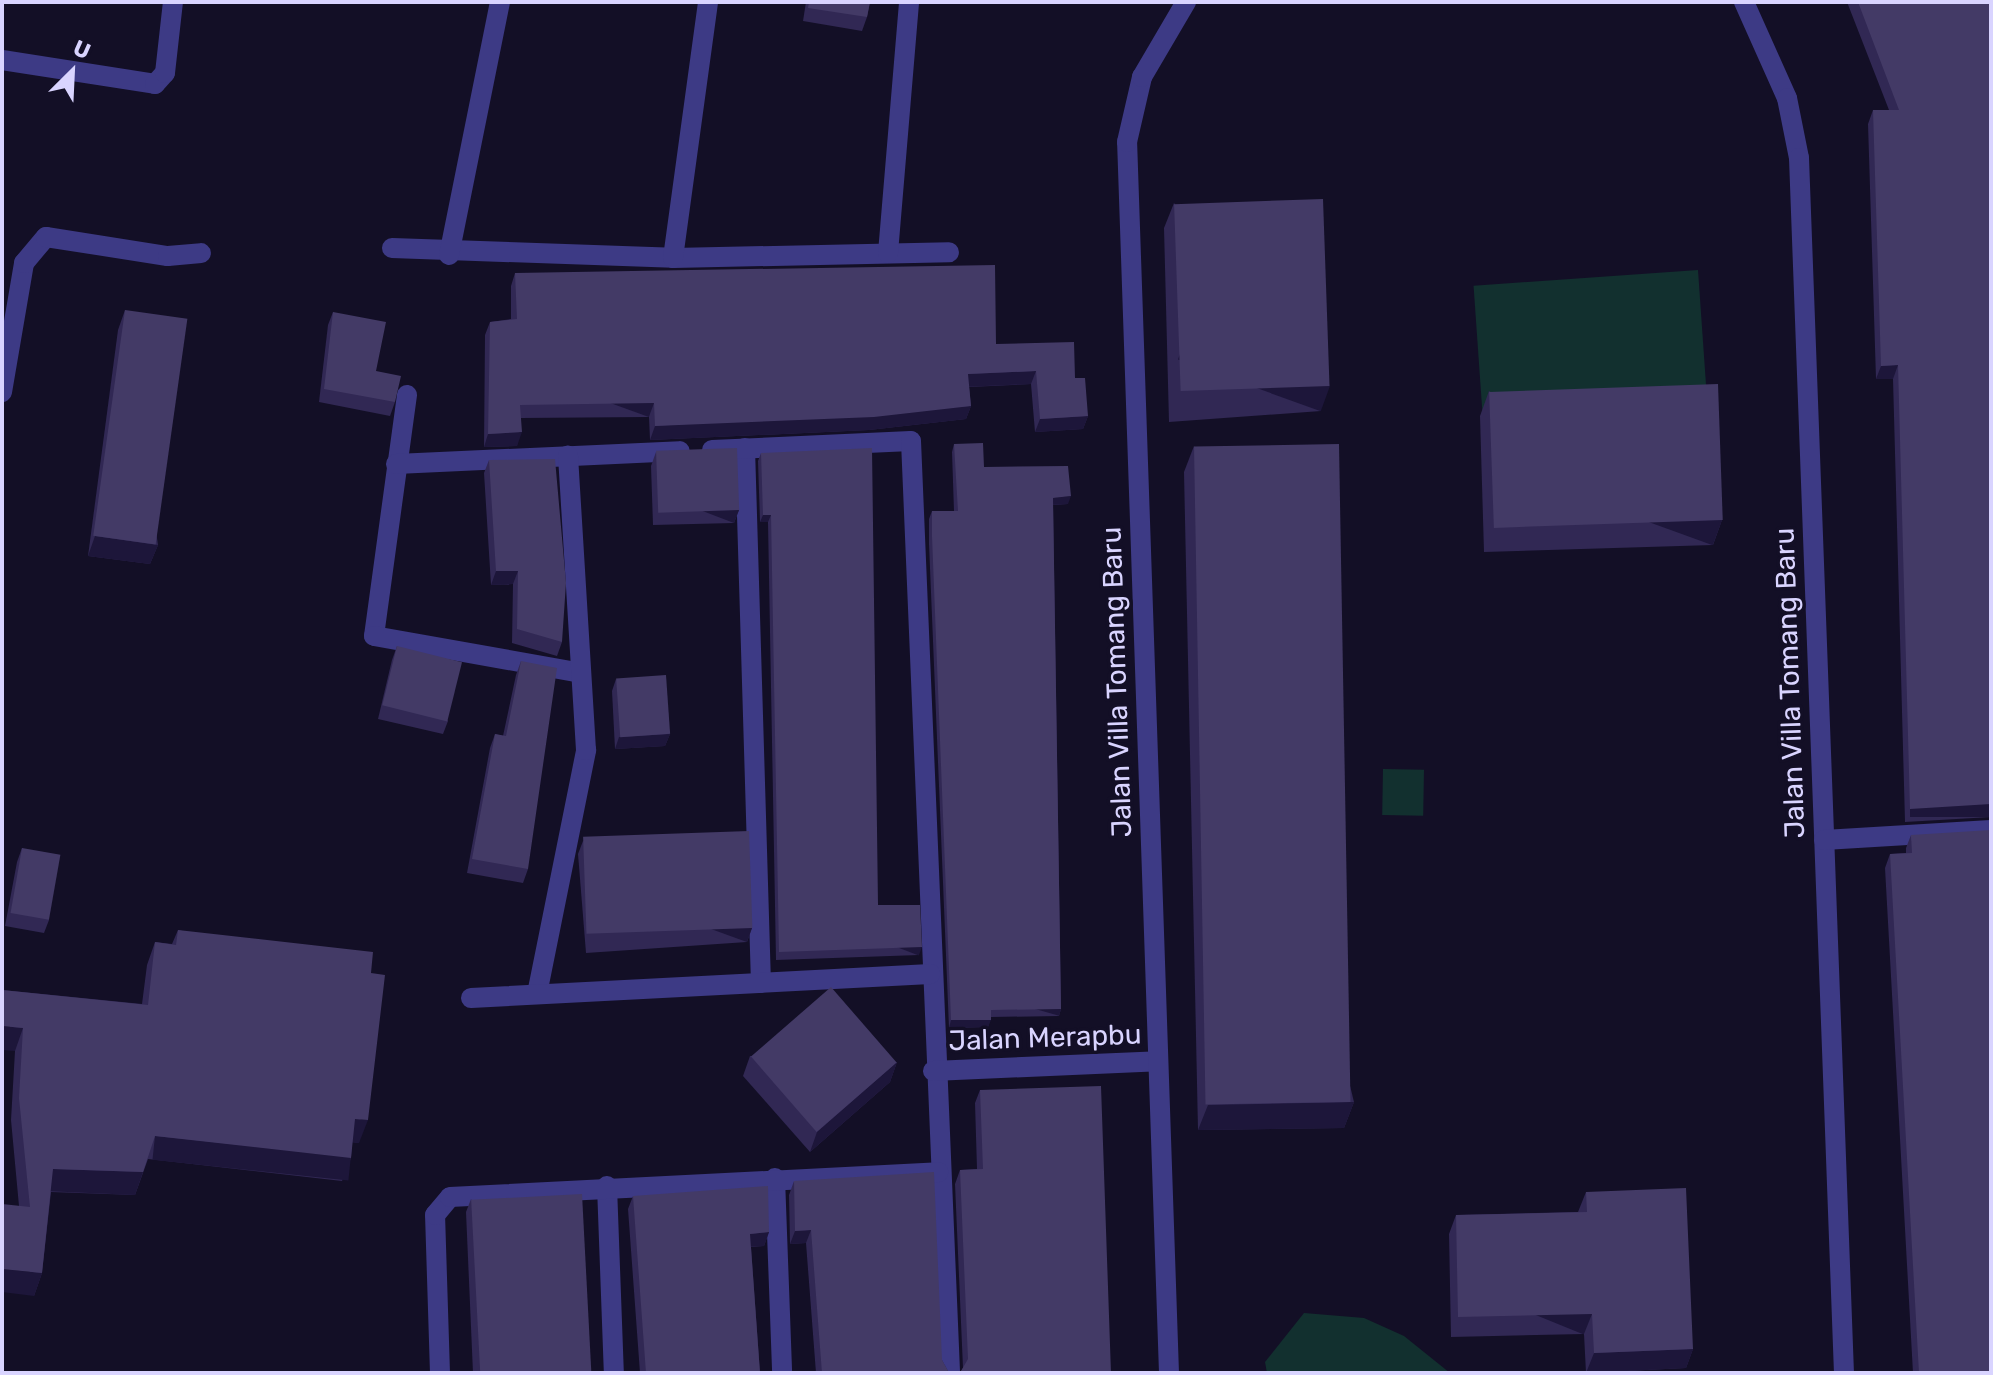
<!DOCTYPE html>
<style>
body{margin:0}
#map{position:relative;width:1993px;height:1375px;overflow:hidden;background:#130f26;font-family:Rubik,sans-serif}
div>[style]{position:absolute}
.green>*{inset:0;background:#12302f;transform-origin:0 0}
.minor>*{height:20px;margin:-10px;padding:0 10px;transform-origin:10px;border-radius:10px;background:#3d3a85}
.wall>*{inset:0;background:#312854}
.shaded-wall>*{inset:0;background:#1d163a;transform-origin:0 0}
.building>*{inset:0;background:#433a66;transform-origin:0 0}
span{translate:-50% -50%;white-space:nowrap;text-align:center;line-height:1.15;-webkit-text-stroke:7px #130f26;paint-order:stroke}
.street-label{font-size:28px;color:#d9d4ff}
.frame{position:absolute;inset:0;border:4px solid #d9d4ff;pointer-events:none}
.north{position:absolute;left:32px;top:32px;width:80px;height:80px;-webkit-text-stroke:6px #130f26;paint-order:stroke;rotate:24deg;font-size:22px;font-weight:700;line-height:32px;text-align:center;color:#d9d4ff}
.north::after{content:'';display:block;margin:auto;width:28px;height:36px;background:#d9d4ff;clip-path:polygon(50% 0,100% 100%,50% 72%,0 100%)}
</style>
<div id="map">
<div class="green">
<i style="left:1698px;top:270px;width:139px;height:225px;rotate:86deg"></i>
<i style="left:1383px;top:769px;width:41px;height:46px;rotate:1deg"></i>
<i style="clip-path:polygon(1304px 1313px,1364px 1318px,1404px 1336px,1450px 1373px,1267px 1373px,1265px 1362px)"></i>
</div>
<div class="minor">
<i style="left:1744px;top:2px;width:105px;rotate:65.9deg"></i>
<i style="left:1787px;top:98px;width:61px;rotate:78.7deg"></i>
<i style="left:1799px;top:158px;width:1216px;rotate:87.88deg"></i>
<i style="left:2px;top:60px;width:155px;rotate:8.9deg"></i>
<i style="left:155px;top:84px;width:15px;rotate:-48deg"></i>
<i style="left:165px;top:73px;width:71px;rotate:-83.6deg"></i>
<i style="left:392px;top:248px;width:281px;rotate:2deg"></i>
<i style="left:673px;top:258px;width:276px;rotate:-1.2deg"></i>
<i style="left:888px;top:253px;width:252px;rotate:-85.2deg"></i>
<i style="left:449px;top:255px;width:258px;rotate:-78.6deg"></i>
<i style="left:673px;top:258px;width:258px;rotate:-82.2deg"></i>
<i style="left:2px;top:392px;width:131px;rotate:-80.3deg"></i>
<i style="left:24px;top:263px;width:34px;rotate:-50deg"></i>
<i style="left:46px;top:237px;width:123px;rotate:8.9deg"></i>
<i style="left:168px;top:256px;width:33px;rotate:-5deg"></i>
<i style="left:407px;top:395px;width:243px;rotate:97.8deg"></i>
<i style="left:374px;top:636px;width:210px;rotate:10.1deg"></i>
<i style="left:745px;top:448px;width:535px;rotate:88.29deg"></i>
<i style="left:712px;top:450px;width:199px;rotate:-2.6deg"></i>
<i style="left:911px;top:441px;width:933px;rotate:87.6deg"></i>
<i style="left:396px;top:464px;width:284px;rotate:-2.6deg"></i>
<i style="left:1824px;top:840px;width:167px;rotate:-3.4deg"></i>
<i style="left:537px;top:994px;width:249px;rotate:-78.6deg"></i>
<i style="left:586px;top:750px;width:295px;rotate:-93.5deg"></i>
<i style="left:471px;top:998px;width:460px;rotate:-3deg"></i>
<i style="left:933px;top:1071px;width:225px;rotate:-2.5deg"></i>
<i style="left:775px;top:1178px;width:195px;rotate:87.9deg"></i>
<i style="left:607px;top:1186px;width:187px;rotate:87.9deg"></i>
<i style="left:440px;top:1373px;width:158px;rotate:-91.8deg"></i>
<i style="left:435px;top:1215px;width:23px;rotate:-50deg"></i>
<i style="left:450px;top:1197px;width:489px;rotate:-2.9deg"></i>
<i style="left:1169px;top:1373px;width:1232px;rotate:-91.95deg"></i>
<i style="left:1127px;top:142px;width:67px;rotate:-77deg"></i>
<i style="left:1142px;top:77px;width:87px;rotate:-59.6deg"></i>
</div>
<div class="wall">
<i style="clip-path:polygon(806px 2px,870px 2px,867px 17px,862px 31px,803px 21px)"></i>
<i style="clip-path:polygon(1847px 2px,1991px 2px,1991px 817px,1905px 822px,1893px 379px,1876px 379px,1868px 124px,1873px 110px,1889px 110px)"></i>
<i style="clip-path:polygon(1174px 203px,1321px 411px,1169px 422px,1164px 228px)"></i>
<i style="clip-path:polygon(515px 273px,996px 344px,1075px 378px,1088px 416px,1083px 429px,1035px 432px,1031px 384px,969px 387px,971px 406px,966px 419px,869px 430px,650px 440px,649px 417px,521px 418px,517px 446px,484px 447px,485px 335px,490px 322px,511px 319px,511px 286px)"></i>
<i style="clip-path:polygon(125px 310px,158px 545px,150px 564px,88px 556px,118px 330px)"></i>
<i style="clip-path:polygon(333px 312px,376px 371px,395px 402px,390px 416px,319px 402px,328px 325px)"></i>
<i style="clip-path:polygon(1489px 391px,1722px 520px,1713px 545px,1484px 552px,1480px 416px)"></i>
<i style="clip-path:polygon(954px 444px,984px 467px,1068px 504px,1053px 505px,1061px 1009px,1059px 1016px,991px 1017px,988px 1027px,949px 1028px,929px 544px,929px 519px,932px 511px,954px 511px,952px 452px)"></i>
<i style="clip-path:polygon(1194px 446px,1354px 1102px,1344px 1128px,1198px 1130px,1184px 472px)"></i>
<i style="clip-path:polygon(656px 452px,739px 510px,734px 523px,653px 525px,651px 466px)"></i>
<i style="clip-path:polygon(761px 453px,878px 905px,919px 955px,776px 960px,768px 522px,760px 522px,758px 461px)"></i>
<i style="clip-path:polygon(489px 460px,562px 642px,557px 656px,512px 643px,513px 584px,491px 585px,484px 473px)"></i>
<i style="clip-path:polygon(397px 646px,448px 721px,443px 734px,378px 719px,392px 660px)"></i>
<i style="clip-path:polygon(521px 661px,528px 869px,523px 883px,467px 873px,490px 748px,495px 734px,503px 736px,516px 675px)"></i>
<i style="clip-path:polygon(616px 679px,670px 734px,665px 746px,615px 749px,612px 691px)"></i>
<i style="clip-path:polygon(1911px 835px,1991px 1373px,1913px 1373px,1885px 868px,1890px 854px,1906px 853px,1906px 848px)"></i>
<i style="clip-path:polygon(583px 841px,752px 928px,747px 942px,586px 953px,578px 854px)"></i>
<i style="clip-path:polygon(22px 848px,49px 920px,44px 933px,5px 926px,17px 862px)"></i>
<i style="clip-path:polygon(178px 930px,371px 973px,359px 1143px,352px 1142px,351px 1158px,342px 1181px,148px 1159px,135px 1195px,51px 1192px,42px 1273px,34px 1296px,19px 1206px,11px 1120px,15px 1051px,2px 990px,142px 1004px,147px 965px,155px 942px,172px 944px)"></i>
<i style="clip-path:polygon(750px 1056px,897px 1062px,890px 1082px,810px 1152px,743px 1076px)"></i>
<i style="clip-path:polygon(980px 1090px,1111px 1373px,816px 1373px,806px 1243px,790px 1244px,789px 1195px,794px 1181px,942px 1360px,948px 1371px,961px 1371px,963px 1368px,955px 1184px,960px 1170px,977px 1169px,975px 1103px)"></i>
<i style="clip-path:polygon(1586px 1192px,1693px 1349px,1686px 1368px,1586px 1373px,1584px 1334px,1451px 1337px,1449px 1234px,1456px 1215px,1578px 1212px)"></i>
<i style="clip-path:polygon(633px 1196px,769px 1232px,764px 1246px,751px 1247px,760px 1373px,640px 1373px,628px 1209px)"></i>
<i style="clip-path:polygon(471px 1199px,591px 1373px,473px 1373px,466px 1212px)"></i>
</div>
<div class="shaded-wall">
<i style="clip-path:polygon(1898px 365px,1893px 379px,1876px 379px,1881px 366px)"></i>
<i style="clip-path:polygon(1036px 371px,1031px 384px,963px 387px,968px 374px)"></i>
<i style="left:1330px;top:386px;width:27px;height:152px;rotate:110deg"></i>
<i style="left:654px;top:403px;width:15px;height:134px;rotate:110deg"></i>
<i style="clip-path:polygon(971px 406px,966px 419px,869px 430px,650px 440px,655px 426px)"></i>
<i style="clip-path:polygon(1088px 416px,1083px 429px,1035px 432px,1040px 419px)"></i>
<i style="clip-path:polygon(522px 432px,517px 446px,484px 447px,488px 434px)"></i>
<i style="clip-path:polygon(1071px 496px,1068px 504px,1050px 505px,1053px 498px)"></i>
<i style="left:739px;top:510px;width:14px;height:81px;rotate:111deg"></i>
<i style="clip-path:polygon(763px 515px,771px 515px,768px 522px,760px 522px)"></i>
<i style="left:1722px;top:520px;width:27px;height:229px;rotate:110deg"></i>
<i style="clip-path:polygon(95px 536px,158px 545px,150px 564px,88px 556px)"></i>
<i style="clip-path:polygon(496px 571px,518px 571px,513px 584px,491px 585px)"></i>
<i style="clip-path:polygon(670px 734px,665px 746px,615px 749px,619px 737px)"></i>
<i style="left:1991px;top:804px;width:13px;height:81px;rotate:90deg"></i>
<i style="left:752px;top:928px;width:15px;height:162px;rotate:110deg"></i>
<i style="left:922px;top:947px;width:9px;height:143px;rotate:111deg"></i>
<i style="left:1061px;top:1009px;width:7px;height:70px;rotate:106deg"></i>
<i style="clip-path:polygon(951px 1020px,991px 1020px,988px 1027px,949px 1028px)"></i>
<i style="clip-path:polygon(2px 1026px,23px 1028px,15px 1051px,2px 1050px)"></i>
<i style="clip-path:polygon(897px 1062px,890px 1082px,810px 1152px,817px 1132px)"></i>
<i style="clip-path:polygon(1354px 1102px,1344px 1128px,1198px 1130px,1208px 1105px)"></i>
<i style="clip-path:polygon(355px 1119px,368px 1120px,359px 1143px,346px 1142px)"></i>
<i style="left:155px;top:1136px;width:197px;height:24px;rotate:6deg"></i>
<i style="clip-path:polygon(53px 1169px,143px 1172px,135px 1195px,45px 1191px)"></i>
<i style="clip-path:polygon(811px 1230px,806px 1243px,790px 1244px,795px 1231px)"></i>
<i style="clip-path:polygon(769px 1232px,764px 1246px,745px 1247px,750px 1234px)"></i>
<i style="clip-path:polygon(2px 1269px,42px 1273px,34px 1296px,2px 1292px)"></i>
<i style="left:1592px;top:1314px;width:22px;height:134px;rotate:112deg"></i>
<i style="clip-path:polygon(1693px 1349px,1686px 1368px,1586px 1373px,1594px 1353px)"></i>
</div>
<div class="building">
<i style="clip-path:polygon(809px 2px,870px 2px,867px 17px,808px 8px)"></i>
<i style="clip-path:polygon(1858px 2px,1991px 2px,1991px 804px,1910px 809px,1898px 365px,1881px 366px,1873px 110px,1899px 110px)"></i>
<i style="left:1323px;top:199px;width:187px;height:149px;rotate:88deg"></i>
<i style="clip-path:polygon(995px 265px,996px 344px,1074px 342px,1075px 378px,1085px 378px,1088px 416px,1040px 419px,1036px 371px,968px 374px,971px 406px,874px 417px,655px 426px,654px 403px,520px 405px,522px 432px,488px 434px,490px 322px,517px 319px,515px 273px)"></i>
<i style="left:125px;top:310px;width:63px;height:228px;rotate:8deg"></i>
<i style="clip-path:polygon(333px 312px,386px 322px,376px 371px,401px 376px,395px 402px,324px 389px)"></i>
<i style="left:1718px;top:384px;width:136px;height:229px;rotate:88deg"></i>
<i style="clip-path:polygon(983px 443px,984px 467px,1068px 466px,1071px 496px,1053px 498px,1061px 1009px,991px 1010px,991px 1020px,951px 1020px,932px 536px,932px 511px,958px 511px,954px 444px)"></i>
<i style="left:1339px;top:444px;width:658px;height:145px;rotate:89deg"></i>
<i style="left:737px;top:448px;width:62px;height:81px;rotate:88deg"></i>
<i style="clip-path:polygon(872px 448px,878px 905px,920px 905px,922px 947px,779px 952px,771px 515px,763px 515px,761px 453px)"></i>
<i style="clip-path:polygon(555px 459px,566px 583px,562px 642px,517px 629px,518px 571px,496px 571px,489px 460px)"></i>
<i style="left:397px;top:646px;width:67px;height:61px;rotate:14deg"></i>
<i style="clip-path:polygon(521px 661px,557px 668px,528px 869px,472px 859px,495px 734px,506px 736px)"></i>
<i style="left:666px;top:675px;width:59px;height:50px;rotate:86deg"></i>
<i style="clip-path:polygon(1991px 830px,1991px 1373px,1919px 1373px,1890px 854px,1912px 853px,1911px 835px)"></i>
<i style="left:749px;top:831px;width:97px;height:166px;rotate:88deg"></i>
<i style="left:22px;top:848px;width:39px;height:66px;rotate:10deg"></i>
<i style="clip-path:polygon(178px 930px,373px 952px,371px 973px,385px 975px,368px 1120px,355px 1119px,351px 1158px,155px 1136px,143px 1172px,53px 1169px,42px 1273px,2px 1269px,2px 1204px,30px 1207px,19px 1098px,23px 1028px,2px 1026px,2px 990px,148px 1005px,155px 942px,176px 945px)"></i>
<i style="left:831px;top:987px;width:100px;height:106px;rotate:49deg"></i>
<i style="clip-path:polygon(1101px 1086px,1111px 1373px,822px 1373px,811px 1230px,795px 1231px,794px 1181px,934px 1172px,942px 1360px,948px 1371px,961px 1371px,968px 1359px,960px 1170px,983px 1169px,980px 1090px)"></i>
<i style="clip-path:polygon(768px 1186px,769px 1232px,750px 1234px,760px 1373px,646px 1373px,633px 1196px)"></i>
<i style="clip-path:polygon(1686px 1188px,1693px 1349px,1594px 1353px,1592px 1314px,1458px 1317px,1456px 1215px,1587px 1212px,1586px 1192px)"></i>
<i style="left:582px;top:1194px;width:179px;height:111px;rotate:87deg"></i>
</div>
<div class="street-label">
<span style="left:1117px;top:682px;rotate:-92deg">Jalan Villa Tomang Baru</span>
<span style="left:1790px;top:683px;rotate:-92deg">Jalan Villa Tomang Baru</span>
<span style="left:1045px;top:1038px;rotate:-2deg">Jalan Merapbu</span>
</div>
<div class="frame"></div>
<div class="north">U</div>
</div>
